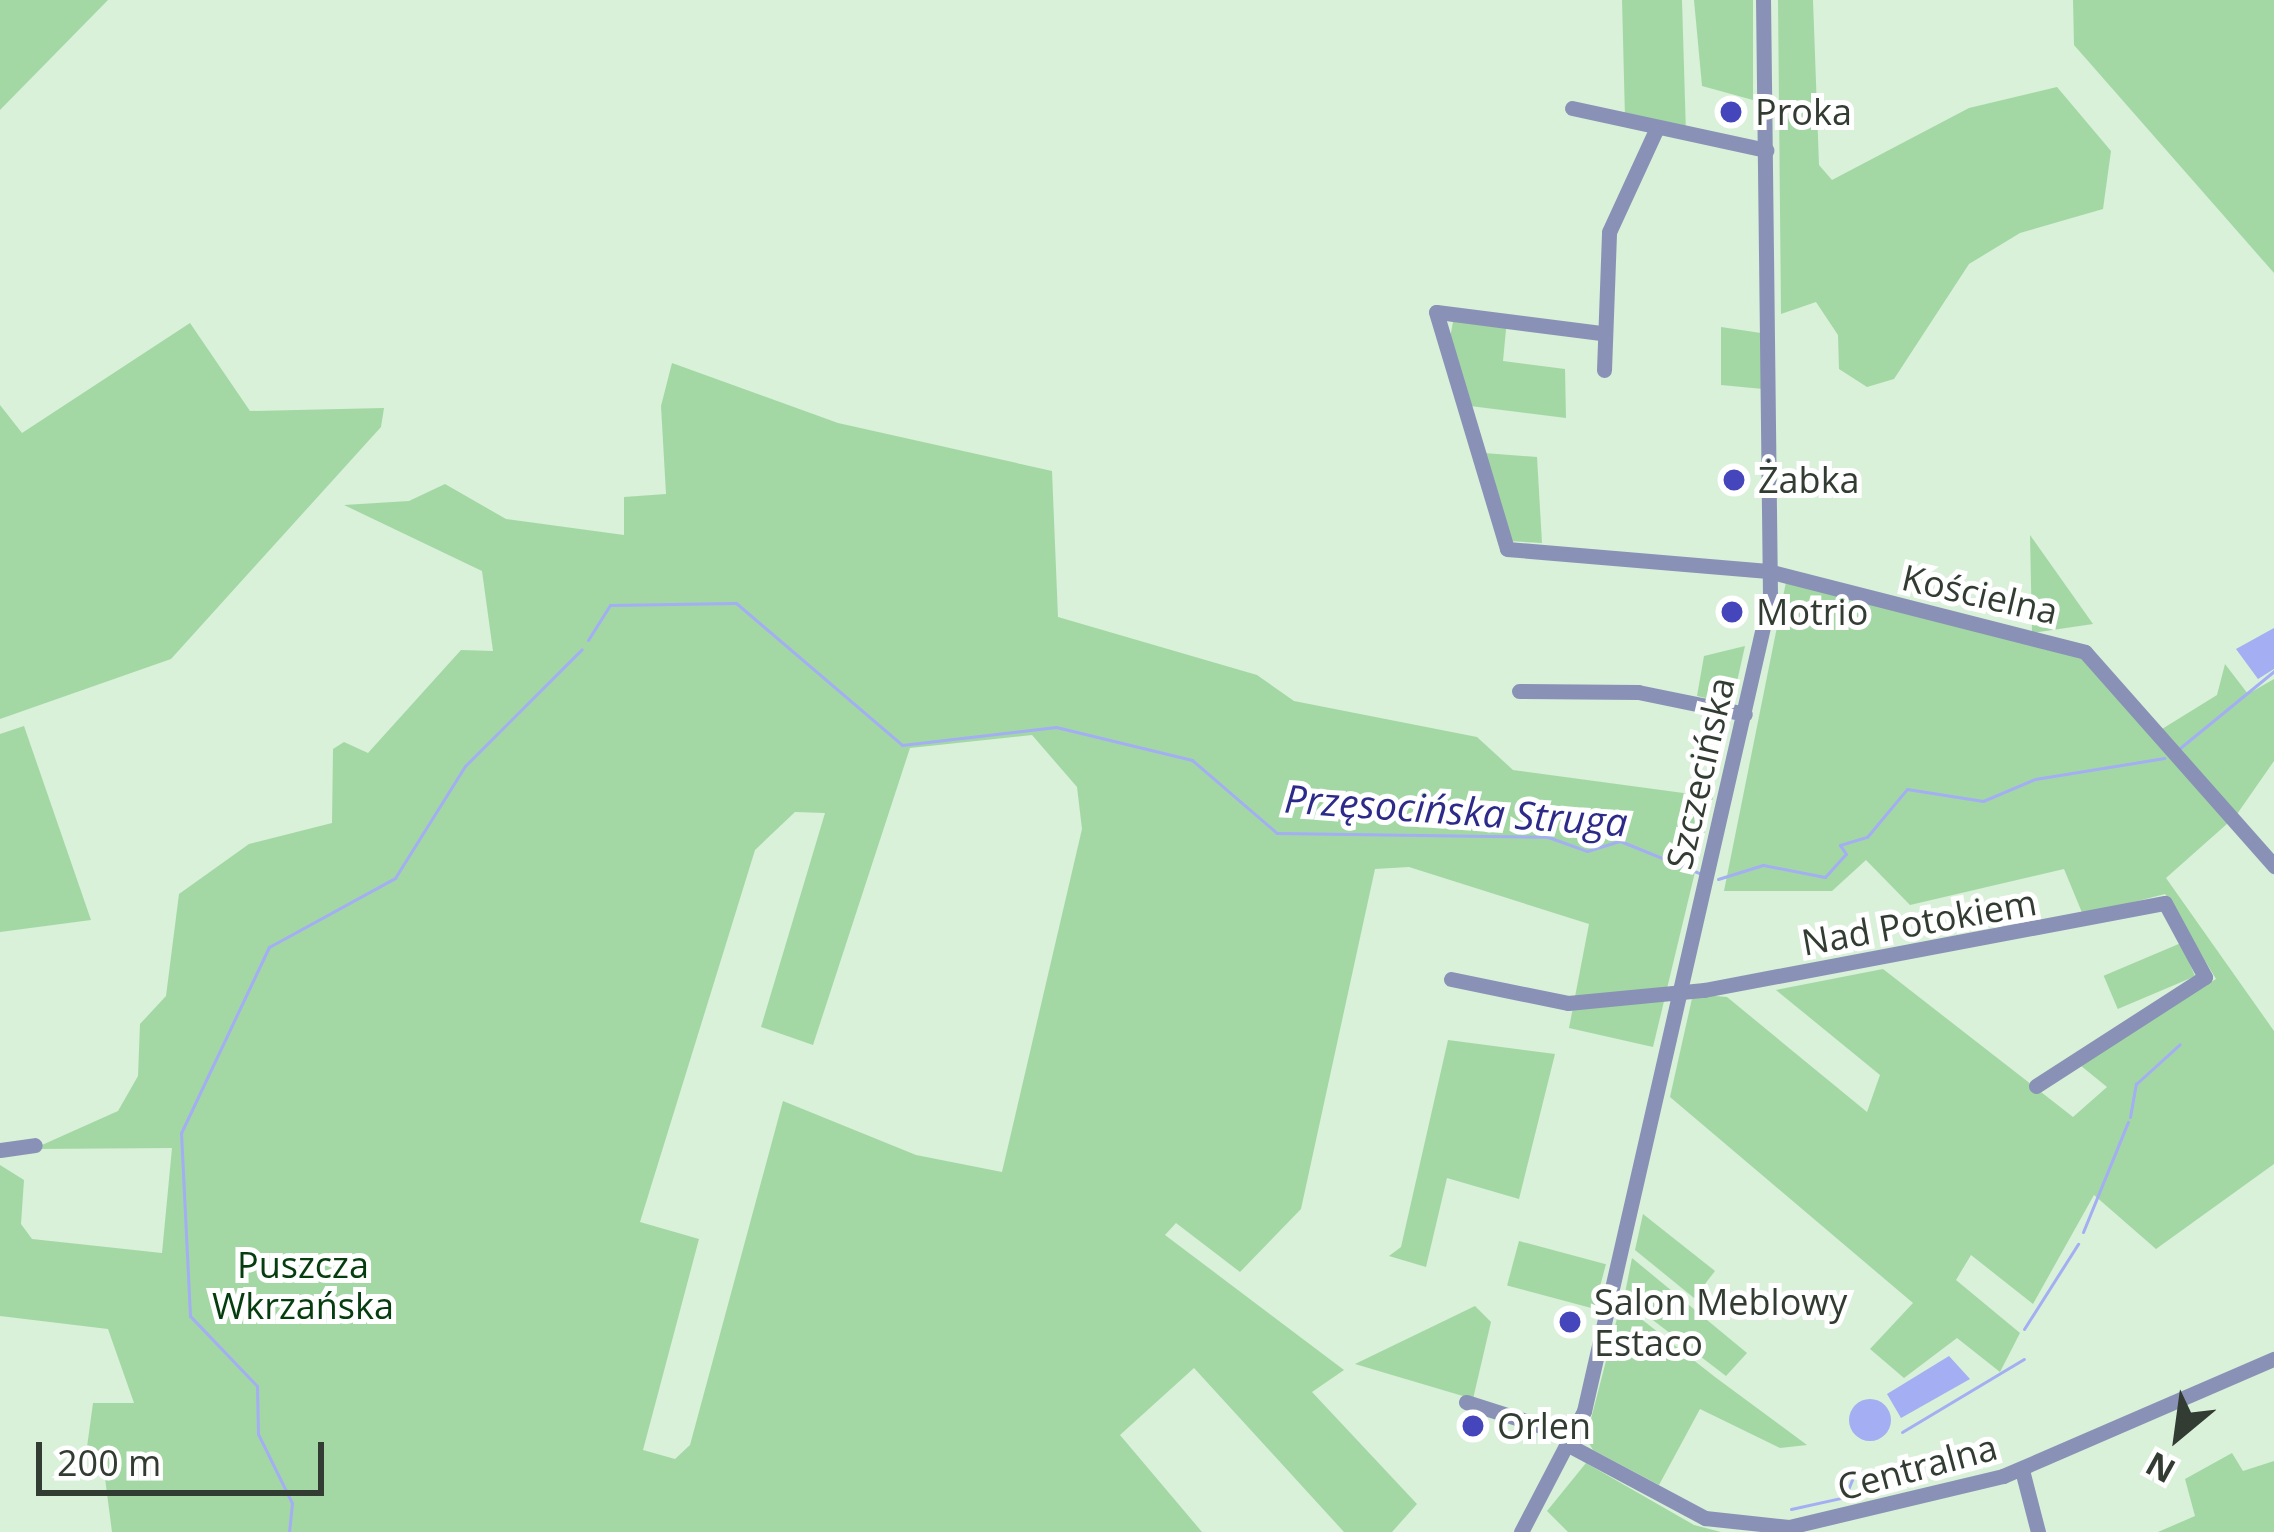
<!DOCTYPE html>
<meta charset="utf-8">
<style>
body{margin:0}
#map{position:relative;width:2274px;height:1532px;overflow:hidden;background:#d9f0d9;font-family:"Open Sans",sans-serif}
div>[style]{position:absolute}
.green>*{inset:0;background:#a3d8a5;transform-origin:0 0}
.water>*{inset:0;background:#a3aef3}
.round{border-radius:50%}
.stream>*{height:3px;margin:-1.5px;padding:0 1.5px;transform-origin:1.5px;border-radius:1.5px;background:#a3aef3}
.minor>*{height:15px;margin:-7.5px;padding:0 7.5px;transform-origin:7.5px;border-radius:7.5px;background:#8a91b6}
.dots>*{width:33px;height:33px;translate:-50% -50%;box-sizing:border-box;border:6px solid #fff;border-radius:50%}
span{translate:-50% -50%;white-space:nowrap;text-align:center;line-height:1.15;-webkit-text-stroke:10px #fff;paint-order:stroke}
.poi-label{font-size:36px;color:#333c33}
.left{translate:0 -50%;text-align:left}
.street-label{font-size:36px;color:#333c33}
.park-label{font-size:36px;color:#053d0f}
.water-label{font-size:39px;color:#2d2a8a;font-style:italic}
.north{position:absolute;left:2118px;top:1376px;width:120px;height:120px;-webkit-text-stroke:9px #fff;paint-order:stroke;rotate:209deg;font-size:33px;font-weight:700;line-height:48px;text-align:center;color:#333c33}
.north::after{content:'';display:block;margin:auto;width:42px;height:54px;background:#333c33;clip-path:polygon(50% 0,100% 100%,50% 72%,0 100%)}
.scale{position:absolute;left:36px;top:1442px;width:288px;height:54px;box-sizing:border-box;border:6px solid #333c33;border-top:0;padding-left:15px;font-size:36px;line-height:42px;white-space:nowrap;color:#333c33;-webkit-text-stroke:9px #fff;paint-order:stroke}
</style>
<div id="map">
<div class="green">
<i style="clip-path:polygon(0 0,108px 0,0 110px)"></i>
<i style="clip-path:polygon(1622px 0,1682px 0,1686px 134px,1625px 118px)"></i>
<i style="clip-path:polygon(1694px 0,1753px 0,1753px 100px,1702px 86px)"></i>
<i style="clip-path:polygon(1778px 0,1813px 0,1819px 165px,1832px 180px,1969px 108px,2057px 87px,2111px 151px,2103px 209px,2020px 233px,1969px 264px,1894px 379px,1867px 387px,1839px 369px,1838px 335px,1816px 302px,1781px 314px)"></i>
<i style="clip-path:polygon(2073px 0,2274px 0,2274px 273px,2074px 45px)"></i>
<i style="clip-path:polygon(1455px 311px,1507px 319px,1503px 361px,1565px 369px,1566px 418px,1470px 406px,1450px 338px)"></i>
<i style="clip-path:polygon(190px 323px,250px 411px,384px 408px,381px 427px,171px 659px,0 719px,0 405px,22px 433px)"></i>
<i style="clip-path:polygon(1721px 327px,1761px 333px,1763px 389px,1721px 385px)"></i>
<i style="clip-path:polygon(evenodd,672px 363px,838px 423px,1052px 471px,1058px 617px,1257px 675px,1294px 701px,1477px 737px,1513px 770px,1713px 797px,1653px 1047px,1569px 1028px,1589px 924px,1409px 867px,1375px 869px,1301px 1209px,1240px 1272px,1176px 1223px,1165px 1235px,1344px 1370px,1312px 1392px,1417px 1504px,1392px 1532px,1344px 1532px,1194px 1368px,1120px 1435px,1202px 1532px,112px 1532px,102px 1455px,87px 1447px,93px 1403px,134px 1403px,108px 1329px,0 1316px,0 1165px,24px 1180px,21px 1224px,32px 1239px,162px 1253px,172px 1148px,33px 1149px,118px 1111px,138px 1076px,140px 1024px,166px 996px,179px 894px,249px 844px,332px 823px,333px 749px,344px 742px,368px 753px,461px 650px,493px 651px,482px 571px,344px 505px,409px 501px,445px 484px,506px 519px,624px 535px,624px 497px,666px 494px,661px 406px,672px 363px,1032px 735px,1077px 787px,1082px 829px,1002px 1172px,916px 1155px,783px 1101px,690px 1445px,675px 1459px,643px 1450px,699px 1239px,640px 1222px,755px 850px,795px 812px,825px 813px,761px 1027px,813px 1045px,910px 748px,1032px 735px)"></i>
<i style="clip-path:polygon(1484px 453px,1537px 457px,1542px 543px,1508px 541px)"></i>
<i style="clip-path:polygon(2030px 535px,2093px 624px,2032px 633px)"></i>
<i style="clip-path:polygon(1786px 582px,2080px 657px,2228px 823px,2166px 878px,2274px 1031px,2274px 1164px,2156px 1249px,2094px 1195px,2033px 1304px,1971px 1255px,1956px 1280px,2020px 1333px,2000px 1372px,1957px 1338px,1904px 1378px,1870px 1349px,1913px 1303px,1670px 1097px,1693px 994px,1727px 997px,1867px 1112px,1880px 1075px,1776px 990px,1883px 969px,2073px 1117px,2107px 1087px,2075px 1061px,2216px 979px,2165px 894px,2083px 915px,2064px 869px,1910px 905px,1866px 860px,1832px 891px,1724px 891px)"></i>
<i style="clip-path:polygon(1745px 646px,1732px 704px,1697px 696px,1704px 656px)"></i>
<i style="clip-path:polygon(2225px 664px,2248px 694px,2274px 679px,2274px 761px,2235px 817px,2162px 729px,2217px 695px)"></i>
<i style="clip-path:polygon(24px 726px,91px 920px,0 932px,0 734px)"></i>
<i style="left:2181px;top:943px;width:36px;height:84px;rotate:67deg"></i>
<i style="clip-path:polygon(1448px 1040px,1555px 1054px,1519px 1199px,1447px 1178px,1426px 1267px,1389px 1256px,1401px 1247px)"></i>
<i style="clip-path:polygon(1643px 1214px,1715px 1271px,1694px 1298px,1635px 1250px)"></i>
<i style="left:1519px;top:1241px;width:90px;height:46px;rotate:15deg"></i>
<i style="clip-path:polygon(1632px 1258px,1747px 1353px,1726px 1376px,1624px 1298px)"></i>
<i style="clip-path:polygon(1621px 1303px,1715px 1377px,1807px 1445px,1780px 1448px,1700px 1409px,1659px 1485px,1593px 1450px,1586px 1438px)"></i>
<i style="clip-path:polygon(1475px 1306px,1491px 1322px,1473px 1399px,1355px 1364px)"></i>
<i style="clip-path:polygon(2232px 1453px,2243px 1471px,2274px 1461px,2274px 1532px,2158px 1532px,2195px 1516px,2185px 1479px)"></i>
<i style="clip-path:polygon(1586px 1463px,1694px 1525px,1721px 1532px,1568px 1532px,1547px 1511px)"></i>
</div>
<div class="water">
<i style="clip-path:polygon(2274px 628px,2274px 669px,2258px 679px,2236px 649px)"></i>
<i style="clip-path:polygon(1949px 1356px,1970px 1379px,1901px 1418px,1887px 1394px)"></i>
<i class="round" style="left:1849px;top:1399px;width:42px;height:42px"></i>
</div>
<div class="stream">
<i style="left:588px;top:640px;width:41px;rotate:-57.8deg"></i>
<i style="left:610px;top:605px;width:126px;rotate:-0.9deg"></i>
<i style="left:736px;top:603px;width:218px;rotate:40.5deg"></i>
<i style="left:902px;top:745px;width:155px;rotate:-6.7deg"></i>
<i style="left:1056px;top:727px;width:140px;rotate:13.6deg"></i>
<i style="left:1192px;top:760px;width:112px;rotate:40.7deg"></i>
<i style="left:1277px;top:833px;width:271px;rotate:0.8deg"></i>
<i style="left:1548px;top:837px;width:41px;rotate:19.7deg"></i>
<i style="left:1587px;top:851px;width:34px;rotate:-17deg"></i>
<i style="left:1620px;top:841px;width:85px;rotate:22.1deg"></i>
<i style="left:2180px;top:748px;width:122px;rotate:-39.3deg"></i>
<i style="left:1718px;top:879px;width:47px;rotate:-17.3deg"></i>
<i style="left:1763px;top:865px;width:63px;rotate:11deg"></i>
<i style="left:1825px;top:877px;width:31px;rotate:-48deg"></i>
<i style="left:1846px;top:854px;width:11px;rotate:-124deg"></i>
<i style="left:1840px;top:845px;width:28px;rotate:-17deg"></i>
<i style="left:1867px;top:837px;width:62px;rotate:-50.2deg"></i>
<i style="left:1907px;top:789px;width:77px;rotate:9deg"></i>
<i style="left:1983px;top:801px;width:56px;rotate:-22.9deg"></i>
<i style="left:2035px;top:779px;width:131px;rotate:-9.2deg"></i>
<i style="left:2130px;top:1117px;width:34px;rotate:-80deg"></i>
<i style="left:2136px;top:1084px;width:59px;rotate:-42.3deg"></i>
<i style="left:2083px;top:1232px;width:119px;rotate:-67.8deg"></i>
<i style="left:2024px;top:1329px;width:101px;rotate:-57.6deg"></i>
<i style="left:1902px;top:1432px;width:142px;rotate:-30.9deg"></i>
<i style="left:1791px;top:1509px;width:55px;rotate:-12.5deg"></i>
<i style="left:1845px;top:1497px;width:31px;rotate:-68deg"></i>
<i style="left:289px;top:1532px;width:29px;rotate:-84deg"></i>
<i style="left:292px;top:1503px;width:77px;rotate:-116.2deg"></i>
<i style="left:258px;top:1434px;width:48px;rotate:-91.2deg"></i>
<i style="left:257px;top:1386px;width:97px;rotate:-133.7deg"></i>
<i style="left:190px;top:1316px;width:183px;rotate:-92.8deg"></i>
<i style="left:181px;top:1133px;width:206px;rotate:-64.7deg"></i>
<i style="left:269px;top:947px;width:144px;rotate:-28.7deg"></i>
<i style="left:395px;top:878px;width:132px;rotate:-58deg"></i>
<i style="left:465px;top:766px;width:165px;rotate:-45deg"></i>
</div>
<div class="minor">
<i style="left:1572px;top:108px;width:199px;rotate:12.2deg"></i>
<i style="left:1601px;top:333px;width:166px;rotate:-172.7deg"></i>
<i style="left:1436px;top:312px;width:247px;rotate:73.3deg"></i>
<i style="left:1507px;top:549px;width:262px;rotate:4.8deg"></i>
<i style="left:1768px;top:571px;width:327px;rotate:14.3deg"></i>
<i style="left:2085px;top:652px;width:286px;rotate:48.5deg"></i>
<i style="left:1604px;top:370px;width:138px;rotate:-87.9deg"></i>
<i style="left:1609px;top:232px;width:112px;rotate:-65.3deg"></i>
<i style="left:1519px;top:691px;width:119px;rotate:0.5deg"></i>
<i style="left:1638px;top:692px;width:109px;rotate:11.6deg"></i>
<i style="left:1451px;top:979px;width:119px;rotate:11.6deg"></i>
<i style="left:1568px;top:1003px;width:137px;rotate:-5.5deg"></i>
<i style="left:1704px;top:990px;width:469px;rotate:-10.7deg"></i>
<i style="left:2165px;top:903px;width:84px;rotate:61.6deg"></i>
<i style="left:2205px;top:977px;width:201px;rotate:147.2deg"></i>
<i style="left:0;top:1150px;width:35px;rotate:-8deg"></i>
<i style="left:1466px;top:1402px;width:115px;rotate:17.7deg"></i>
<i style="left:1572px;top:1447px;width:151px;rotate:28.1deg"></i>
<i style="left:1705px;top:1518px;width:84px;rotate:6.1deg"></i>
<i style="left:1789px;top:1527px;width:220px;rotate:-13.4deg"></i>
<i style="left:2003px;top:1476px;width:295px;rotate:-23.4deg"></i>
<i style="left:2022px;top:1470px;width:64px;rotate:75.5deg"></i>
<i style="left:1521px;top:1532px;width:136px;rotate:-62.5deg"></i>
<i style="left:1584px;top:1411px;width:836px;rotate:-77.14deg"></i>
<i style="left:1770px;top:596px;width:596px;rotate:-90.67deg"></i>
</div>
<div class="dots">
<i style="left:1731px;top:112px;background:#4646bc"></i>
<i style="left:1734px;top:480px;background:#4646bc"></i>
<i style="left:1732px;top:612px;background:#4646bc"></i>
<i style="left:1570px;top:1322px;background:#4646bc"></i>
<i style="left:1473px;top:1426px;background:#4646bc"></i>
</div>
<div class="poi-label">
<span class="left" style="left:1755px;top:112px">Proka</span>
<span class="left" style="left:1758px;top:480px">Żabka</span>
<span class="left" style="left:1756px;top:612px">Motrio</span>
<span class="left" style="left:1594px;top:1322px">Salon Meblowy<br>Estaco</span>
<span class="left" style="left:1497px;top:1426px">Orlen</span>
</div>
<div class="street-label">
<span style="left:1980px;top:594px;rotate:13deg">Kościelna</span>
<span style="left:1700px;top:773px;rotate:-77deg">Szczecińska</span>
<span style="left:1919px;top:922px;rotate:-10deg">Nad Potokiem</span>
<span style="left:1917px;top:1467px;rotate:-15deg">Centralna</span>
</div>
<div class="park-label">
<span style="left:303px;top:1285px">Puszcza<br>Wkrzańska</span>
</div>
<div class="water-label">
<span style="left:1456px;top:810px;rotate:4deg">Przęsocińska Struga</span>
</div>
<div class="north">N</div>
<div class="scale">200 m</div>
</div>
